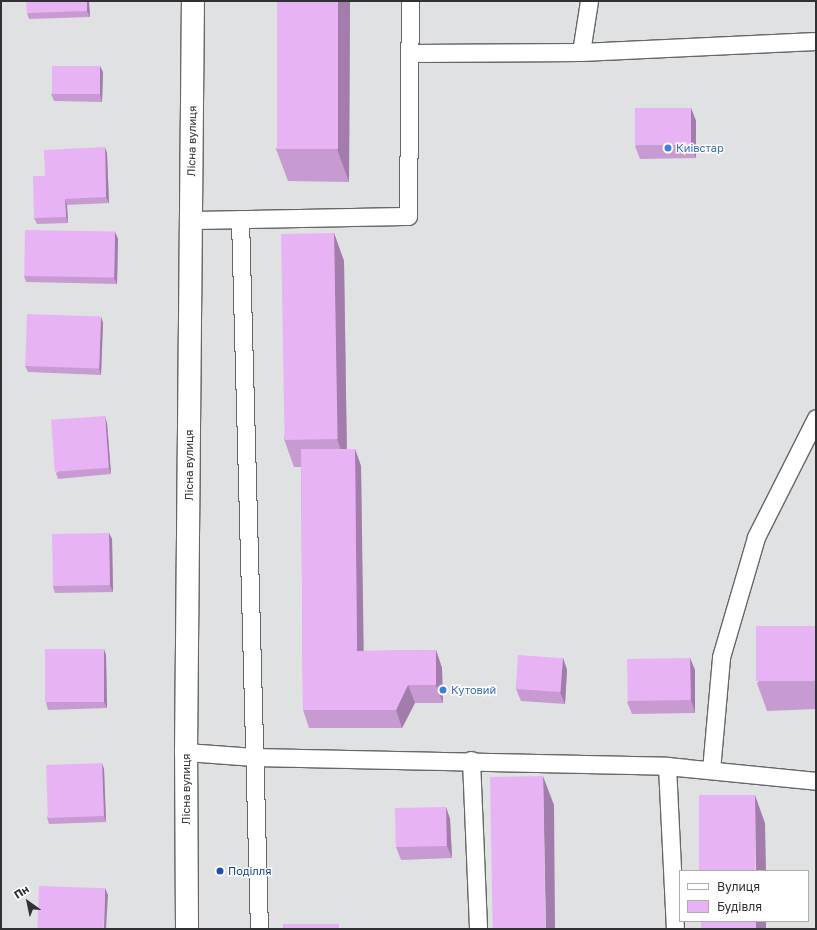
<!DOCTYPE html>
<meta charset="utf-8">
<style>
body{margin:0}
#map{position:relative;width:817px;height:930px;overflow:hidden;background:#e0e1e3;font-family:"Golos Text",sans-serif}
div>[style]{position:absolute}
.roads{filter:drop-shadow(1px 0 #656768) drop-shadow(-1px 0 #656768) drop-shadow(0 1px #656768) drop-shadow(0 -1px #656768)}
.lane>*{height:17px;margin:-8.5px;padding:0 8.5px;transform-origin:8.5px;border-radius:8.5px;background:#fff}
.street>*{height:22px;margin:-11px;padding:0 11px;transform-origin:11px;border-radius:11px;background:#fff}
.wall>*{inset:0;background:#c89ad2}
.shaded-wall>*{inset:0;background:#a27dab;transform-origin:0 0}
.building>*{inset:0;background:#e8b3f4;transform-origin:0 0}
.dots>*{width:11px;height:11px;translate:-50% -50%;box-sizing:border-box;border:2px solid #fff;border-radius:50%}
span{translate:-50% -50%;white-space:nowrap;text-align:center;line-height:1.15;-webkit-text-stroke:3px #fff;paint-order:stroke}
.street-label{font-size:11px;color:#303132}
.shop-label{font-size:11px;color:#366cbe}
.left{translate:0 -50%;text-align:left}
.transit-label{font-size:11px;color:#164399}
.frame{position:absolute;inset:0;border:2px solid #303132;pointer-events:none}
.legend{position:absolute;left:679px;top:870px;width:130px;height:52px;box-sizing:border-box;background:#fff;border:1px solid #acadad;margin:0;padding:5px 7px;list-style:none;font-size:12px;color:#303132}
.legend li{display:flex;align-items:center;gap:8px;height:20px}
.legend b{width:20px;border:1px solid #acadad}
.north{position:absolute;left:8px;top:882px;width:40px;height:40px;-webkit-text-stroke:3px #fff;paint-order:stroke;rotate:327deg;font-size:11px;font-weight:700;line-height:16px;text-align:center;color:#303132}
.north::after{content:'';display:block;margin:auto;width:14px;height:18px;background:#303132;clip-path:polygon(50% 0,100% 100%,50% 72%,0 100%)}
</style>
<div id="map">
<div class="roads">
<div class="lane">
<i style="left:581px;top:52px;width:52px;rotate:-81.1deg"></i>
<i style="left:409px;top:53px;width:172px;rotate:-0.3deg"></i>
<i style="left:581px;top:52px;width:235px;rotate:-2.7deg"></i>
<i style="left:240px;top:219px;width:710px;rotate:88.47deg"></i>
<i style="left:191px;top:220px;width:217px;rotate:-1.1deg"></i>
<i style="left:408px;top:216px;width:215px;rotate:-89.5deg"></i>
<i style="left:186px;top:752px;width:68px;rotate:4.2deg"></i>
<i style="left:254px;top:757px;width:413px;rotate:1.2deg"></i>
<i style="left:667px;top:766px;width:150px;rotate:5.7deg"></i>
<i style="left:471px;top:760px;width:169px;rotate:87.6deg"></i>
<i style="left:667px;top:766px;width:163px;rotate:87.2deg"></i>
<i style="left:711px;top:770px;width:113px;rotate:-84.9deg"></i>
<i style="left:721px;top:657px;width:125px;rotate:-73.7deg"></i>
<i style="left:756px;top:537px;width:133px;rotate:-63.2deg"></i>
</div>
<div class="street">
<i style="left:187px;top:929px;width:177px;rotate:-90.3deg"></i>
<i style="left:186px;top:752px;width:751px;rotate:-89.47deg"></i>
</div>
</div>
<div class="wall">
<i style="clip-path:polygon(89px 1px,90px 17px,29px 19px,27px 13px)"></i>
<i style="clip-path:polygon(350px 1px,349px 182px,288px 181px,276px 149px)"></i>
<i style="clip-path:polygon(103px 72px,102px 102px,54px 101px,51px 94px)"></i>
<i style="clip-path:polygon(691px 108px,696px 121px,696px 158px,640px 159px,635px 146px)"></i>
<i style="clip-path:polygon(107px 153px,109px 203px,67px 205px,68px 223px,37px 224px,34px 218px,45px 176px)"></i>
<i style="clip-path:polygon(115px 232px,118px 239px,117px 284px,26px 282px,24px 276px)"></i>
<i style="clip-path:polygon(334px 233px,344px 261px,347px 449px,355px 449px,361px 466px,363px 651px,436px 650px,442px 668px,443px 703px,415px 703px,402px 728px,309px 728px,303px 710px,301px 467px,294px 467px,284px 439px)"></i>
<i style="clip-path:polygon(101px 317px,103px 323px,101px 375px,28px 372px,25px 366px)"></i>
<i style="clip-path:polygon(107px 423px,111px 474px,58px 479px,56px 473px)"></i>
<i style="clip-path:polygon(109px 533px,112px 539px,113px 592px,55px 593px,53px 587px)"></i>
<i style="clip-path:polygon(816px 626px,816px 709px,767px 711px,757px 683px)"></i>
<i style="clip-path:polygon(106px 655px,107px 708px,48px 710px,46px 703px)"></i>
<i style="clip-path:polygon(563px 658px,567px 670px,565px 704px,521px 701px,516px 689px)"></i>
<i style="clip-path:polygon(690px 658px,695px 670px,695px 713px,632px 714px,627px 702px)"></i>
<i style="clip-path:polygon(104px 769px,106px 822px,49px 824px,47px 817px)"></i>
<i style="clip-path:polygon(446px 807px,450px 819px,452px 858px,401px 860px,396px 847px)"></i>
</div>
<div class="shaded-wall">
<i style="clip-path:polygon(87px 1px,89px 1px,90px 17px,87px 11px)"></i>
<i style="clip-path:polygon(338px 1px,350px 1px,349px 182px,337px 149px)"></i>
<i style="clip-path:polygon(100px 66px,103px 72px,102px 102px,100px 95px)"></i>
<i style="clip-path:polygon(691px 108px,696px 121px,696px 158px,691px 145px)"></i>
<i style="clip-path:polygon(105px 147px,107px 153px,109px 203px,106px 197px)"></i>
<i style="clip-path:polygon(65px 199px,67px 205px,68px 223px,66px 217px)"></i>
<i style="clip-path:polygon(115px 232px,118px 239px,117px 284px,114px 278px)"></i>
<i style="clip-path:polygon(334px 233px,344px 261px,347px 467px,337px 439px)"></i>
<i style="clip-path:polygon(101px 317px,103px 323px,101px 375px,99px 368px)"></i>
<i style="clip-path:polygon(105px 416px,107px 423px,111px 474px,109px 468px)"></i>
<i style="clip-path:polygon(355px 449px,361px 466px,364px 669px,357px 651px)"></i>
<i style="clip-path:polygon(109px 533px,112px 539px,113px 592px,110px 585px)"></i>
<i style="clip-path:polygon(104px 649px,106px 655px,107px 708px,104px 702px)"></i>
<i style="clip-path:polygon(436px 650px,442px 668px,443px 703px,436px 685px)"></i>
<i style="clip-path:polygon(563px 658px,567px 670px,565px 704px,560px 692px)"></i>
<i style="clip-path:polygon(690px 658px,695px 670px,695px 713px,691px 700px)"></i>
<i style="clip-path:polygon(408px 685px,415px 703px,402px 728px,396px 710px)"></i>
<i style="clip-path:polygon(102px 763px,104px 769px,106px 822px,104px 816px)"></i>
<i style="clip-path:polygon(543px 776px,554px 805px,555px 929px,546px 929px)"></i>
<i style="clip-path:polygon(755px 795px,765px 823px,766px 871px,756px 871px)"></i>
<i style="clip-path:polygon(446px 807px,450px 819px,452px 858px,447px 846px)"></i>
<i style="clip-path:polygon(105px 888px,108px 895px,106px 929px,104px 929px)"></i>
<i style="left:756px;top:921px;width:10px;height:8px"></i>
</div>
<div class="building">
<i style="clip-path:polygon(26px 1px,87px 1px,87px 11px,27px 13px)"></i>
<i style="left:277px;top:1px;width:61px;height:148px"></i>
<i style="left:52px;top:66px;width:48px;height:28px"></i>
<i style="left:691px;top:108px;width:37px;height:56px;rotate:90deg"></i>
<i style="clip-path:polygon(105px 147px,106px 197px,65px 199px,66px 217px,34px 218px,33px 176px,45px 176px,44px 150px)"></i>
<i style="left:25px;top:230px;width:90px;height:46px;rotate:1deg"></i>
<i style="left:334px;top:233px;width:206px;height:53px;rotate:89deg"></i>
<i style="left:27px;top:314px;width:74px;height:52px;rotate:2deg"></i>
<i style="left:105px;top:416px;width:52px;height:54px;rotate:86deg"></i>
<i style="clip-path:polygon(301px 449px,355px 449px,357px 651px,436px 650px,436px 685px,408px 685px,396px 710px,303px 710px)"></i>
<i style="left:109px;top:533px;width:52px;height:57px;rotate:89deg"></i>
<i style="left:816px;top:626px;width:55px;height:60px;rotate:90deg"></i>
<i style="left:104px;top:649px;width:53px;height:59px;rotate:90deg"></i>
<i style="left:518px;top:655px;width:45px;height:34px;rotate:4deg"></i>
<i style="left:690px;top:658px;width:42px;height:63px;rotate:89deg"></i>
<i style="left:102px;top:763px;width:53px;height:56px;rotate:88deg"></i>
<i style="left:543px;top:776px;width:153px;height:53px;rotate:89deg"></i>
<i style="left:699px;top:795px;width:56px;height:76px"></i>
<i style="left:446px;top:807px;width:39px;height:51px;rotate:89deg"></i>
<i style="left:39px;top:886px;width:66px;height:43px;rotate:2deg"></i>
<i style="left:701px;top:921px;width:55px;height:8px"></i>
<i style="left:283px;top:924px;width:56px;height:5px"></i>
</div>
<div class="dots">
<i style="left:668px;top:148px;background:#3f7fe0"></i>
<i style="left:443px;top:690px;background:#3f7fe0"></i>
<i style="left:220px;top:871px;background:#1a4fb4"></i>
</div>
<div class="street-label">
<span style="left:192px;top:141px;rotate:-89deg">Лісна вулиця</span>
<span style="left:189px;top:465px;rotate:-90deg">Лісна вулиця</span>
<span style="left:186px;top:789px;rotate:-90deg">Лісна вулиця</span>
</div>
<div class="shop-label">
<span class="left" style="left:676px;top:148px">Киівстар</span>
<span class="left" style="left:451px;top:690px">Кутовий</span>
</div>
<div class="transit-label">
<span class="left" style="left:228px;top:871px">Поділля</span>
</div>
<div class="frame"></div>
<ul class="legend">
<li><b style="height:5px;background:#fff"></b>Вулиця</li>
<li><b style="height:11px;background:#e8b3f4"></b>Будівля</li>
</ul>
<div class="north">Пн</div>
</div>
